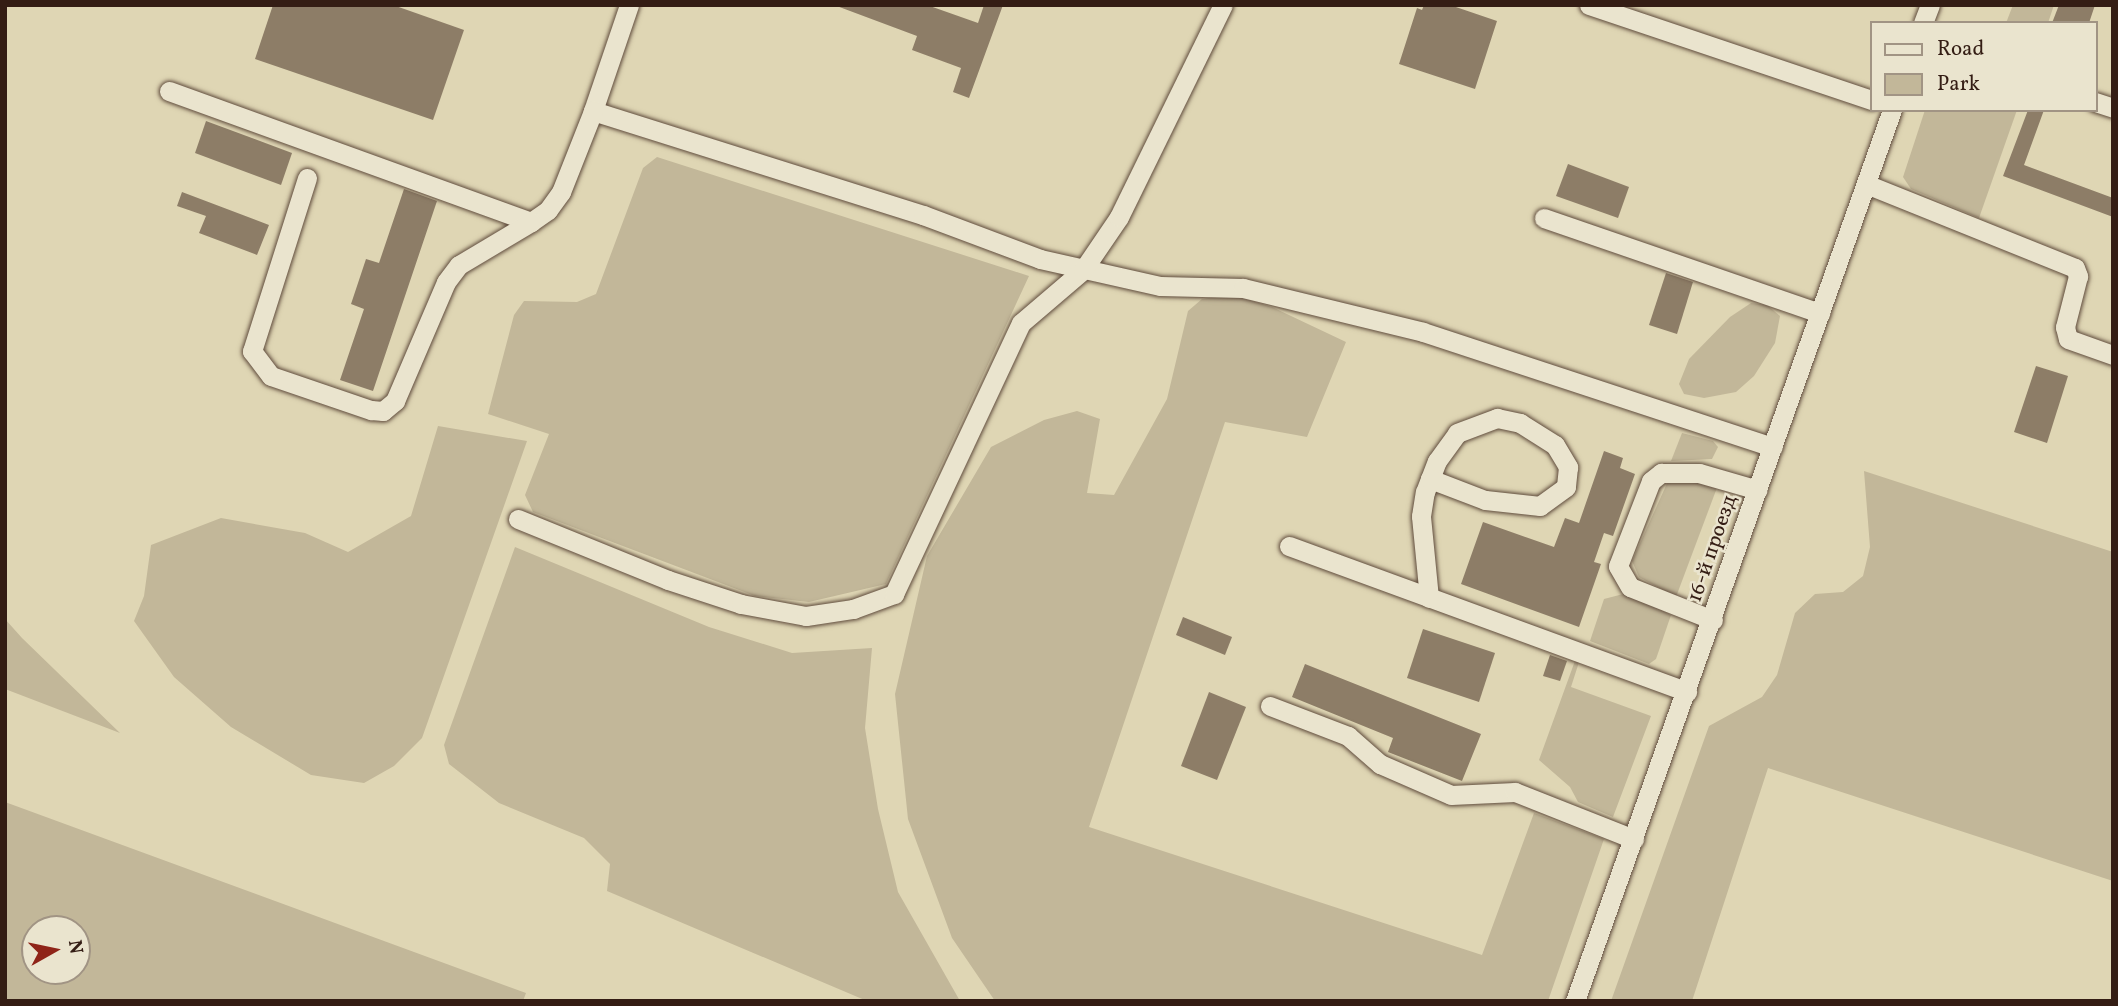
<!DOCTYPE html>
<meta charset="utf-8">
<style>
body{margin:0}
#map{position:relative;width:2118px;height:1006px;overflow:hidden;background:#dfd6b4;font-family:Vollkorn,serif}
div>[style]{position:absolute}
.green>*{inset:0;background:#c2b799}
.building>*{inset:0;background:#8d7d67}
.roads{filter:drop-shadow(0 0 2px #5f4b3c) drop-shadow(0 0 2px #5f4b3c)}
.minor>*{height:19px;margin:-9.5px;padding:0 9.5px;transform-origin:9.5px;border-radius:9.5px;background:#eae4ce}
span{translate:-50% -50%;white-space:nowrap;text-align:center;line-height:1.15;-webkit-text-stroke:5px #eae4ce;paint-order:stroke}
.street-label{font-size:21px;color:#341d14}
.frame{position:absolute;inset:0;border:7px solid #341d14;pointer-events:none}
.legend{position:absolute;left:1870px;top:21px;width:228px;height:91px;box-sizing:border-box;background:#eae4ce;border:2px solid #a19484;margin:0;padding:9px 12px;list-style:none;font-size:21px;color:#341d14}
.legend li{display:flex;align-items:center;gap:14px;height:35px}
.legend b{width:35px;border:2px solid #a19484}
.north{position:absolute;left:21px;top:915px;width:70px;height:70px;box-sizing:border-box;background:#eae4ce;border:2px solid #a19484;border-radius:50%;rotate:81deg;font-size:19px;font-weight:700;line-height:28px;text-align:center;color:#341d14}
.north::after{content:'';display:block;margin:auto;width:24px;height:32px;background:#8f2418;clip-path:polygon(50% 0,100% 100%,50% 72%,0 100%)}
</style>
<div id="map">
<div class="green">
<i style="clip-path:polygon(2013px 5px,2054px 5px,2048px 23px,2006px 23px)"></i>
<i style="clip-path:polygon(1925px 110px,2017px 110px,1979px 218px,1911px 189px,1903px 177px)"></i>
<i style="clip-path:polygon(657px 157px,1029px 276px,886px 584px,809px 602px,755px 596px,533px 512px,525px 495px,549px 434px,488px 414px,514px 315px,524px 301px,577px 302px,596px 294px,643px 168px)"></i>
<i style="clip-path:polygon(1230px 294px,1272px 307px,1346px 342px,1307px 437px,1225px 422px,1089px 827px,1482px 955px,1534px 813px,1604px 839px,1548px 1001px,995px 1001px,952px 938px,908px 819px,895px 694px,927px 556px,991px 447px,1044px 420px,1077px 411px,1100px 419px,1087px 493px,1114px 495px,1167px 399px,1188px 311px,1202px 299px)"></i>
<i style="clip-path:polygon(1751px 303px,1767px 305px,1780px 316px,1775px 343px,1754px 376px,1736px 392px,1704px 398px,1684px 394px,1679px 384px,1689px 359px,1730px 317px)"></i>
<i style="clip-path:polygon(438px 426px,527px 441px,422px 738px,394px 766px,364px 783px,311px 775px,231px 727px,174px 677px,134px 621px,144px 596px,151px 545px,221px 518px,305px 533px,348px 552px,411px 516px)"></i>
<i style="clip-path:polygon(1682px 433px,1713px 441px,1718px 447px,1712px 459px,1671px 461px)"></i>
<i style="clip-path:polygon(1864px 471px,2113px 552px,2113px 881px,1768px 768px,1692px 1001px,1611px 1001px,1709px 726px,1762px 697px,1777px 675px,1795px 613px,1815px 594px,1843px 592px,1863px 576px,1870px 547px)"></i>
<i style="clip-path:polygon(1669px 479px,1718px 485px,1676px 597px,1639px 577px,1632px 561px)"></i>
<i style="clip-path:polygon(515px 547px,709px 627px,792px 653px,872px 648px,865px 728px,878px 809px,898px 892px,960px 1001px,867px 1001px,607px 891px,610px 864px,584px 838px,499px 803px,449px 764px,444px 745px)"></i>
<i style="clip-path:polygon(1627px 593px,1671px 615px,1656px 659px,1649px 664px,1590px 641px,1604px 599px)"></i>
<i style="clip-path:polygon(5px 619px,22px 638px,120px 733px,5px 689px)"></i>
<i style="clip-path:polygon(1576px 658px,1580px 659px,1571px 687px,1651px 716px,1613px 817px,1578px 802px,1570px 787px,1539px 760px)"></i>
<i style="clip-path:polygon(evenodd,5px 802px,526px 993px,523px 1001px,5px 1001px,5px 802px,35px 929px,77px 929px,77px 971px,35px 971px,35px 929px)"></i>
</div>
<div class="building">
<i style="clip-path:polygon(273px 5px,393px 5px,464px 30px,433px 120px,255px 59px)"></i>
<i style="clip-path:polygon(834px 5px,927px 5px,978px 23px,984px 5px,1003px 5px,969px 98px,953px 92px,961px 68px,912px 50px,917px 36px)"></i>
<i style="clip-path:polygon(1424px 5px,1450px 5px,1497px 21px,1475px 89px,1399px 64px,1417px 8px,1422px 10px)"></i>
<i style="clip-path:polygon(2059px 5px,2095px 5px,2089px 23px,2052px 23px)"></i>
<i style="clip-path:polygon(2028px 110px,2044px 110px,2024px 165px,2113px 198px,2113px 217px,2003px 176px)"></i>
<i style="clip-path:polygon(206px 121px,292px 153px,281px 185px,195px 153px)"></i>
<i style="clip-path:polygon(1568px 164px,1629px 187px,1618px 218px,1556px 196px)"></i>
<i style="clip-path:polygon(404px 189px,437px 201px,373px 391px,340px 380px,364px 309px,351px 304px,366px 259px,379px 263px)"></i>
<i style="clip-path:polygon(182px 192px,269px 225px,257px 255px,199px 233px,206px 216px,177px 206px)"></i>
<i style="clip-path:polygon(1666px 273px,1693px 282px,1677px 334px,1649px 325px)"></i>
<i style="clip-path:polygon(2036px 366px,2068px 376px,2047px 443px,2014px 432px)"></i>
<i style="clip-path:polygon(1604px 451px,1623px 458px,1620px 468px,1635px 474px,1613px 536px,1604px 533px,1594px 562px,1601px 564px,1579px 627px,1461px 584px,1483px 522px,1554px 547px,1565px 518px,1579px 523px)"></i>
<i style="clip-path:polygon(1183px 617px,1232px 637px,1225px 655px,1176px 635px)"></i>
<i style="clip-path:polygon(1423px 629px,1495px 653px,1479px 702px,1407px 678px)"></i>
<i style="clip-path:polygon(1550px 655px,1567px 661px,1560px 681px,1543px 676px)"></i>
<i style="clip-path:polygon(1305px 664px,1481px 734px,1462px 781px,1388px 752px,1393px 738px,1292px 697px)"></i>
<i style="clip-path:polygon(1209px 692px,1246px 707px,1217px 780px,1181px 766px)"></i>
</div>
<div class="roads">
<div class="minor">
<i style="left:629px;top:5px;width:112px;rotate:108.8deg"></i>
<i style="left:593px;top:111px;width:346px;rotate:17.5deg"></i>
<i style="left:923px;top:215px;width:125px;rotate:20.6deg"></i>
<i style="left:1040px;top:259px;width:123px;rotate:12.7deg"></i>
<i style="left:1160px;top:286px;width:83px;rotate:1.4deg"></i>
<i style="left:1243px;top:288px;width:185px;rotate:13.7deg"></i>
<i style="left:1423px;top:332px;width:368px;rotate:18.2deg"></i>
<i style="left:1589px;top:5px;width:298px;rotate:18.6deg"></i>
<i style="left:1923px;top:23px;width:19px;rotate:-69deg"></i>
<i style="left:169px;top:91px;width:385px;rotate:19.9deg"></i>
<i style="left:531px;top:222px;width:21px;rotate:-35deg"></i>
<i style="left:548px;top:210px;width:22px;rotate:-54deg"></i>
<i style="left:561px;top:192px;width:87px;rotate:-68.4deg"></i>
<i style="left:2095px;top:102px;width:19px;rotate:18deg"></i>
<i style="left:307px;top:178px;width:182px;rotate:107.6deg"></i>
<i style="left:252px;top:351px;width:31px;rotate:53deg"></i>
<i style="left:271px;top:376px;width:106px;rotate:18.8deg"></i>
<i style="left:371px;top:410px;width:12px;rotate:5deg"></i>
<i style="left:383px;top:411px;width:16px;rotate:-40deg"></i>
<i style="left:395px;top:401px;width:129px;rotate:-66.8deg"></i>
<i style="left:446px;top:282px;width:21px;rotate:-53deg"></i>
<i style="left:459px;top:265px;width:84px;rotate:-30.8deg"></i>
<i style="left:1866px;top:184px;width:225px;rotate:21.9deg"></i>
<i style="left:2075px;top:268px;width:9px;rotate:69deg"></i>
<i style="left:2078px;top:276px;width:53px;rotate:104.3deg"></i>
<i style="left:2065px;top:327px;width:12px;rotate:76deg"></i>
<i style="left:2068px;top:339px;width:48px;rotate:19.6deg"></i>
<i style="left:1544px;top:218px;width:292px;rotate:19deg"></i>
<i style="left:518px;top:519px;width:162px;rotate:22.1deg"></i>
<i style="left:668px;top:580px;width:77px;rotate:18.2deg"></i>
<i style="left:741px;top:604px;width:66px;rotate:10.5deg"></i>
<i style="left:806px;top:616px;width:48px;rotate:-8.5deg"></i>
<i style="left:853px;top:609px;width:44px;rotate:-20.1deg"></i>
<i style="left:894px;top:594px;width:299px;rotate:-64.9deg"></i>
<i style="left:1021px;top:323px;width:82px;rotate:-40.5deg"></i>
<i style="left:1083px;top:270px;width:64px;rotate:-55.8deg"></i>
<i style="left:1119px;top:217px;width:236px;rotate:-63.9deg"></i>
<i style="left:1289px;top:546px;width:424px;rotate:20.1deg"></i>
<i style="left:1429px;top:598px;width:82px;rotate:-95.6deg"></i>
<i style="left:1421px;top:516px;width:24px;rotate:-81deg"></i>
<i style="left:1425px;top:492px;width:14px;rotate:-69deg"></i>
<i style="left:1430px;top:479px;width:19px;rotate:-69deg"></i>
<i style="left:1437px;top:461px;width:34px;rotate:-54deg"></i>
<i style="left:1457px;top:433px;width:43px;rotate:-20.6deg"></i>
<i style="left:1497px;top:418px;width:24px;rotate:12deg"></i>
<i style="left:1520px;top:423px;width:41px;rotate:32.2deg"></i>
<i style="left:1555px;top:445px;width:26px;rotate:59deg"></i>
<i style="left:1568px;top:467px;width:20px;rotate:96deg"></i>
<i style="left:1566px;top:487px;width:32px;rotate:144deg"></i>
<i style="left:1540px;top:506px;width:55px;rotate:-173.8deg"></i>
<i style="left:1485px;top:500px;width:59px;rotate:-159.1deg"></i>
<i style="left:1713px;top:620px;width:89px;rotate:-158.3deg"></i>
<i style="left:1630px;top:587px;width:24px;rotate:-120deg"></i>
<i style="left:1618px;top:566px;width:91px;rotate:-68.8deg"></i>
<i style="left:1651px;top:481px;width:13px;rotate:-39deg"></i>
<i style="left:1661px;top:473px;width:38px"></i>
<i style="left:1699px;top:473px;width:61px;rotate:16.1deg"></i>
<i style="left:1270px;top:706px;width:84px;rotate:21deg"></i>
<i style="left:1348px;top:736px;width:43px;rotate:41.2deg"></i>
<i style="left:1380px;top:764px;width:77px;rotate:23.6deg"></i>
<i style="left:1451px;top:795px;width:64px;rotate:-2.7deg"></i>
<i style="left:1515px;top:792px;width:128px;rotate:21.6deg"></i>
<i style="left:1575px;top:1001px;width:946px;rotate:-70.42deg"></i>
</div>
</div>
<div class="street-label">
<span style="left:1713px;top:549px;rotate:-71deg">16-й проезд</span>
</div>
<div class="frame"></div>
<ul class="legend">
<li><b style="height:9px;background:#eae4ce"></b>Road</li>
<li><b style="height:19px;background:#c2b799"></b>Park</li>
</ul>
<div class="north">N</div>
</div>
